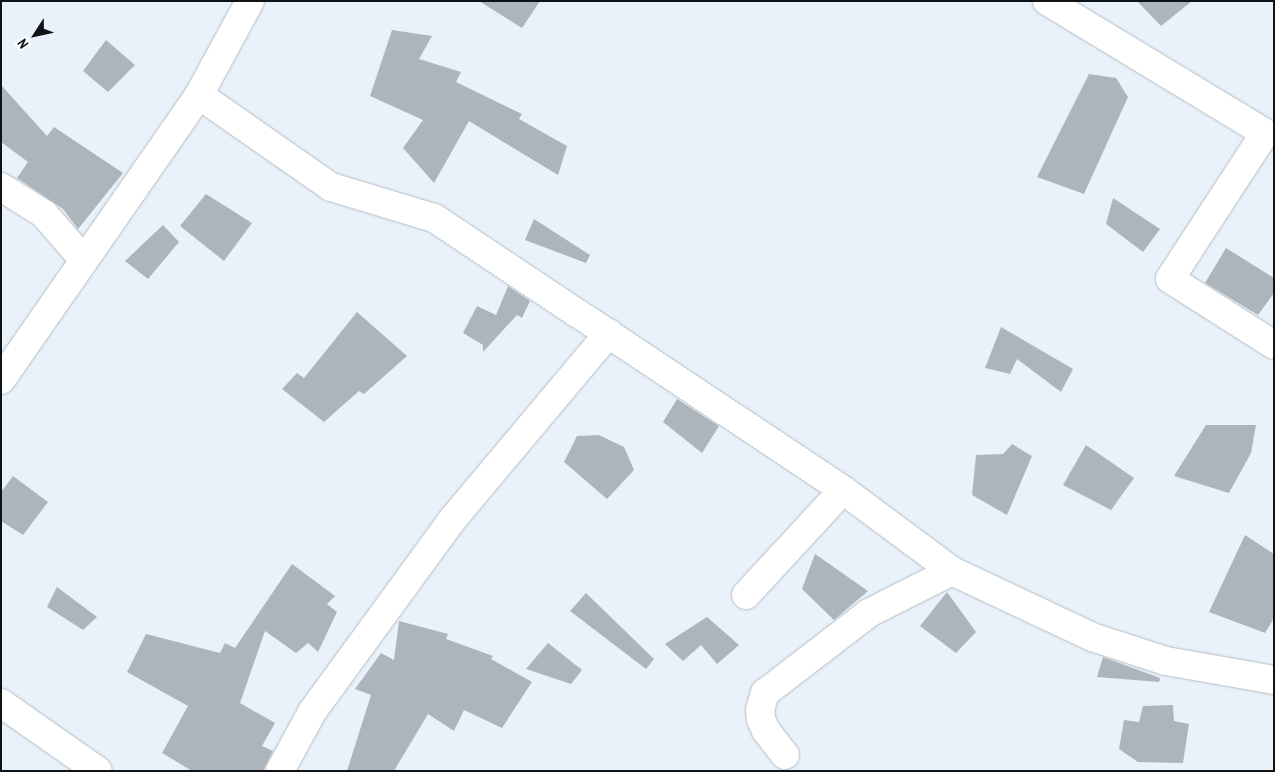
<!DOCTYPE html>
<style>
body{margin:0}
#map{position:relative;width:1275px;height:772px;overflow:hidden;background:#e9f2fa;font-family:"Archivo Narrow",sans-serif}
div>[style]{position:absolute}
.building>*{inset:0;background:#adb5bc}
.roads{filter:drop-shadow(0 0 1px #b5bdc4) drop-shadow(0 0 1px #b5bdc4)}
.minor>*{height:28px;margin:-14px;padding:0 14px;transform-origin:14px;border-radius:14px;background:#fff}
span{translate:-50% -50%;white-space:nowrap;text-align:center;line-height:1.15;-webkit-text-stroke:4px #fff;paint-order:stroke}
.frame{position:absolute;inset:0;border:2px solid #101315;pointer-events:none}
.north{position:absolute;left:10px;top:10px;width:50px;height:50px;-webkit-text-stroke:4px #fff;paint-order:stroke;rotate:235deg;font-size:14px;font-weight:700;line-height:20px;text-align:center;color:#101315}
.north::after{content:'';display:block;margin:auto;width:18px;height:22px;background:#101315;clip-path:polygon(50% 0,100% 100%,50% 72%,0 100%)}
</style>
<div id="map">
<div class="building">
<i style="clip-path:polygon(479px 1px,540px 1px,522px 28px)"></i>
<i style="clip-path:polygon(1137px 1px,1192px 1px,1161px 26px)"></i>
<i style="clip-path:polygon(392px 30px,432px 36px,419px 59px,461px 72px,456px 82px,522px 114px,519px 119px,567px 146px,558px 175px,469px 121px,434px 183px,403px 148px,423px 120px,370px 96px)"></i>
<i style="clip-path:polygon(106px 40px,135px 65px,108px 92px,83px 71px)"></i>
<i style="clip-path:polygon(1089px 74px,1116px 78px,1128px 97px,1084px 194px,1037px 177px)"></i>
<i style="clip-path:polygon(1px 85px,47px 136px,54px 127px,123px 173px,78px 229px,63px 209px,17px 178px,28px 162px,1px 142px)"></i>
<i style="clip-path:polygon(206px 194px,252px 223px,224px 261px,180px 226px)"></i>
<i style="clip-path:polygon(1113px 198px,1160px 229px,1143px 252px,1106px 224px)"></i>
<i style="clip-path:polygon(534px 219px,590px 255px,586px 263px,525px 240px)"></i>
<i style="clip-path:polygon(163px 225px,179px 242px,148px 279px,125px 261px)"></i>
<i style="clip-path:polygon(1226px 248px,1274px 278px,1274px 293px,1258px 315px,1205px 283px)"></i>
<i style="clip-path:polygon(508px 286px,530px 301px,522px 318px,517px 315px,483px 352px,483px 345px,463px 333px,477px 306px,496px 315px)"></i>
<i style="clip-path:polygon(357px 312px,407px 356px,364px 394px,359px 391px,324px 422px,282px 389px,297px 373px,304px 378px)"></i>
<i style="clip-path:polygon(1001px 327px,1073px 369px,1061px 392px,1017px 359px,1010px 374px,985px 368px)"></i>
<i style="clip-path:polygon(677px 399px,719px 426px,702px 453px,663px 422px)"></i>
<i style="clip-path:polygon(1206px 425px,1256px 425px,1251px 453px,1229px 493px,1174px 476px)"></i>
<i style="clip-path:polygon(599px 435px,624px 447px,634px 470px,607px 499px,564px 462px,577px 436px)"></i>
<i style="clip-path:polygon(1012px 444px,1032px 456px,1007px 515px,972px 495px,976px 455px,1003px 454px)"></i>
<i style="clip-path:polygon(1086px 445px,1134px 478px,1111px 510px,1063px 485px)"></i>
<i style="clip-path:polygon(13px 476px,48px 502px,23px 535px,1px 521px,1px 492px)"></i>
<i style="clip-path:polygon(1245px 535px,1274px 554px,1274px 618px,1265px 633px,1209px 612px)"></i>
<i style="clip-path:polygon(815px 554px,868px 591px,834px 620px,802px 589px)"></i>
<i style="clip-path:polygon(292px 564px,335px 596px,327px 604px,337px 612px,318px 652px,308px 643px,296px 653px,265px 631px,240px 703px,275px 723px,262px 746px,273px 751px,263px 771px,192px 771px,162px 753px,188px 706px,127px 672px,146px 634px,220px 653px,225px 643px,235px 648px)"></i>
<i style="clip-path:polygon(57px 587px,97px 617px,83px 630px,47px 607px)"></i>
<i style="clip-path:polygon(947px 592px,976px 632px,956px 653px,920px 626px)"></i>
<i style="clip-path:polygon(586px 593px,654px 659px,646px 669px,570px 611px)"></i>
<i style="clip-path:polygon(707px 617px,739px 645px,717px 664px,701px 645px,683px 661px,665px 644px)"></i>
<i style="clip-path:polygon(399px 621px,448px 634px,446px 639px,493px 656px,491px 659px,532px 682px,502px 728px,464px 710px,454px 731px,428px 714px,394px 771px,347px 771px,371px 695px,355px 689px,381px 653px,394px 660px)"></i>
<i style="clip-path:polygon(548px 643px,582px 670px,571px 684px,526px 669px)"></i>
<i style="clip-path:polygon(1103px 657px,1160px 678px,1159px 682px,1097px 677px)"></i>
<i style="clip-path:polygon(1173px 705px,1174px 721px,1189px 724px,1183px 763px,1138px 762px,1119px 749px,1124px 720px,1139px 722px,1143px 706px)"></i>
</div>
<div class="roads">
<div class="minor">
<i style="left:1047px;top:1px;width:255px;rotate:31.2deg"></i>
<i style="left:1265px;top:133px;width:174px;rotate:123.1deg"></i>
<i style="left:1170px;top:279px;width:123px;rotate:32.4deg"></i>
<i style="left:199px;top:95px;width:161px;rotate:34.9deg"></i>
<i style="left:331px;top:187px;width:108px;rotate:16.8deg"></i>
<i style="left:434px;top:218px;width:491px;rotate:33.6deg"></i>
<i style="left:843px;top:490px;width:136px;rotate:36.6deg"></i>
<i style="left:952px;top:571px;width:155px;rotate:25.2deg"></i>
<i style="left:1092px;top:637px;width:78px;rotate:18deg"></i>
<i style="left:1166px;top:661px;width:110px;rotate:10deg"></i>
<i style="left:1px;top:187px;width:51px;rotate:32.1deg"></i>
<i style="left:44px;top:214px;width:61px;rotate:49deg"></i>
<i style="left:1px;top:380px;width:347px;rotate:-55.2deg"></i>
<i style="left:199px;top:95px;width:107px;rotate:-61.5deg"></i>
<i style="left:746px;top:595px;width:143px;rotate:-47.3deg"></i>
<i style="left:1px;top:703px;width:118px;rotate:35deg"></i>
<i style="left:785px;top:755px;width:31px;rotate:-128deg"></i>
<i style="left:766px;top:731px;width:13px;rotate:-113deg"></i>
<i style="left:761px;top:719px;width:9px;rotate:-96deg"></i>
<i style="left:760px;top:710px;width:18px;rotate:-74deg"></i>
<i style="left:765px;top:693px;width:131px;rotate:-37.6deg"></i>
<i style="left:869px;top:613px;width:93px;rotate:-26.8deg"></i>
<i style="left:280px;top:771px;width:67px;rotate:-61.5deg"></i>
<i style="left:312px;top:712px;width:238px;rotate:-53.9deg"></i>
<i style="left:452px;top:520px;width:244px;rotate:-50deg"></i>
</div>
</div>
<div class="frame"></div>
<div class="north">N</div>
</div>
